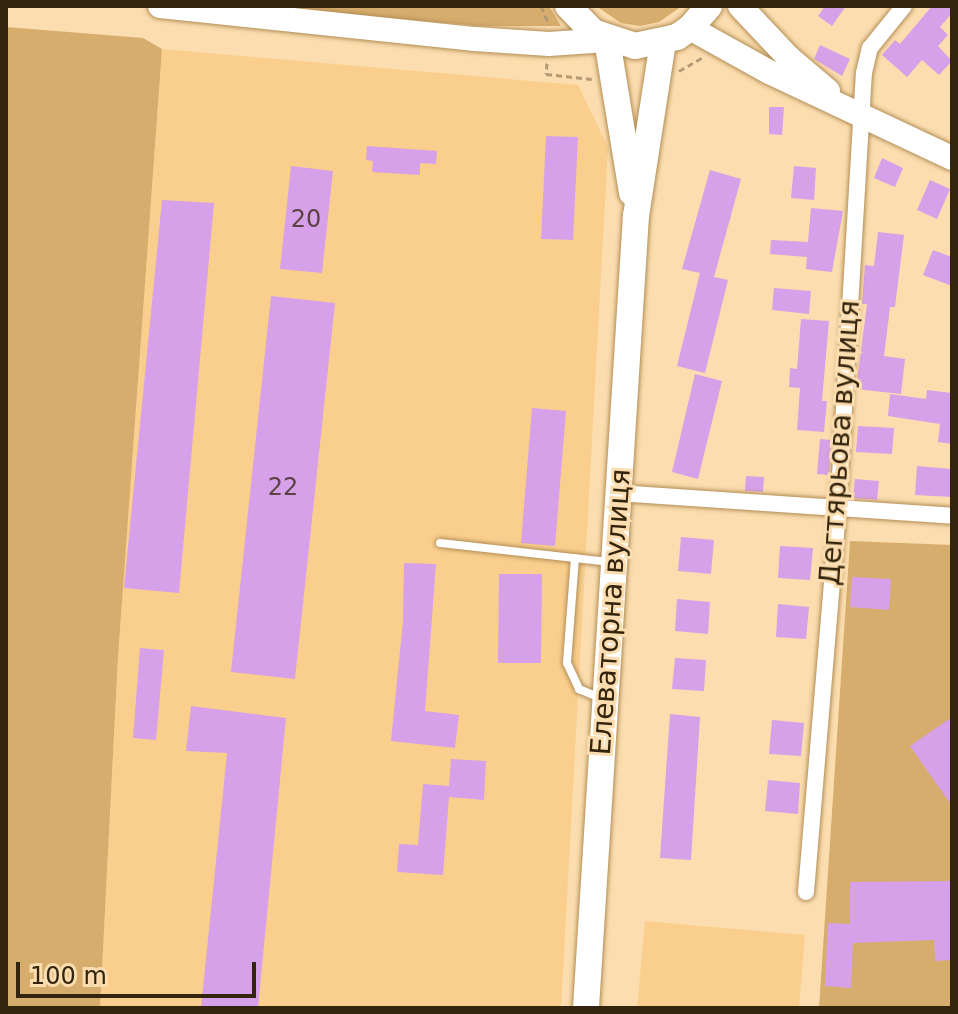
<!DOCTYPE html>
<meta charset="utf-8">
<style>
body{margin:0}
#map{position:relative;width:958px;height:1014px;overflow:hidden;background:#fcddaf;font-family:"DejaVu Sans",sans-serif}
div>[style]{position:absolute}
.built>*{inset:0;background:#facf8e}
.green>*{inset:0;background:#d7ad6d}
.building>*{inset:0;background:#d6a1e8}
.path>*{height:3px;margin-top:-1.5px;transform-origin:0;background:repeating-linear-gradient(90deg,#b39a74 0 6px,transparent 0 10px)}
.roads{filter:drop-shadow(0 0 2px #b28e56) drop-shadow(0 0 2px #b28e56)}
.lane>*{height:8px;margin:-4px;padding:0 4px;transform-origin:4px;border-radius:4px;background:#fff}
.street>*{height:16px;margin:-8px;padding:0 8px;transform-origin:8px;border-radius:8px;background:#fff}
.secondary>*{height:24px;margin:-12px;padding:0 12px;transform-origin:12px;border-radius:12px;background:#fff}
.primary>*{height:26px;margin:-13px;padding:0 13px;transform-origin:13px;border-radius:13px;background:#fff}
span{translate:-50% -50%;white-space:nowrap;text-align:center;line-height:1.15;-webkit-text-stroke:6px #fcddaf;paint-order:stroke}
.number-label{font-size:24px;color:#5b4344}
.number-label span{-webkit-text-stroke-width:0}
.street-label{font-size:28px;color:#32240d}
.frame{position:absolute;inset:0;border:8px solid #32240d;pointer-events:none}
.scale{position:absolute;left:16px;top:962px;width:240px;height:36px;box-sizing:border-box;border:4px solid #32240d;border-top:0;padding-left:10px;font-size:24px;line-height:28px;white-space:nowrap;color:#32240d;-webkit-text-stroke:6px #fcddaf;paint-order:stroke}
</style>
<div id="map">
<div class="built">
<i style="clip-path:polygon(162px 49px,578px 85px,608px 147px,561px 1008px,100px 1008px,118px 657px)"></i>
<i style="clip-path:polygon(645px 921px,805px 935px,799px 1008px,637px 1008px)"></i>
</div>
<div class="green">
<i style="clip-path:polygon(238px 6px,549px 6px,561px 26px,484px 26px)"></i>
<i style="clip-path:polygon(596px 6px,682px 6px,659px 22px,640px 26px,621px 23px)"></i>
<i style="clip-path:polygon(6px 27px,143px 38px,162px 49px,118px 657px,100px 1008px,6px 1008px)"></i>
<i style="clip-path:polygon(850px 541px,952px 545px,952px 1008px,819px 1008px)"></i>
</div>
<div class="building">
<i style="clip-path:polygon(825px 6px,846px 6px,832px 26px,818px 16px)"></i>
<i style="clip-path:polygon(932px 6px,952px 6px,952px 13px,940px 27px,948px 35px,938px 46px,952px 61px,939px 75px,922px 60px,907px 77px,882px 55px,895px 40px,900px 44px)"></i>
<i style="clip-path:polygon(820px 45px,850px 59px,842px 76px,814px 59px)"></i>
<i style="clip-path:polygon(769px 107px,784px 107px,782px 135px,769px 134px)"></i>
<i style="clip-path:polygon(546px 136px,578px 137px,573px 240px,541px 239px)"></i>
<i style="clip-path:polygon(367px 146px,437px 151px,436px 164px,420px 163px,420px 175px,372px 172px,373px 161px,366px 160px)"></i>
<i style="clip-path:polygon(882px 158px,903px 168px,895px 187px,874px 178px)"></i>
<i style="clip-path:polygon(291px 166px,333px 171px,322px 273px,280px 269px)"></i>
<i style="clip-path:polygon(794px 166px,816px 168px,814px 200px,791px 198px)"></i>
<i style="clip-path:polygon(710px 170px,741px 179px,714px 277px,728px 280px,705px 373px,677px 366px,700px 273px,682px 269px)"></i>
<i style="clip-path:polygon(930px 180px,950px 189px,937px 219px,917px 210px)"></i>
<i style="clip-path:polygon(162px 200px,214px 203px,179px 593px,124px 588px)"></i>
<i style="clip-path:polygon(811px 208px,843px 211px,832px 272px,806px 269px,807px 257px,770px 254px,771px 240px,808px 242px)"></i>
<i style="clip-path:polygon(878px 232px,904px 235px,895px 307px,890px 307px,884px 356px,905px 359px,901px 394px,856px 389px,867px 304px,862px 304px,865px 265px,874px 266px)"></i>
<i style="clip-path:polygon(933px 250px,952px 257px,952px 286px,923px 275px)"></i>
<i style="clip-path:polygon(774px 288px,811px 291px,809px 314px,772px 310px)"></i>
<i style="clip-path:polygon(271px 296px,335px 303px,295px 679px,231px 672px)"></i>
<i style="clip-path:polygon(801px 319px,829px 321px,822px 401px,827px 401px,824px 432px,797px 430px,800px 388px,789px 387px,790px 368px,797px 369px)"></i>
<i style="clip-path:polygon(695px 374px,722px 381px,698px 479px,672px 472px)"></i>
<i style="clip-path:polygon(927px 390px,952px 393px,952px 444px,938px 442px,940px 424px,888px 416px,890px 394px,926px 399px)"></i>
<i style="clip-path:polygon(532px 408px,566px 411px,555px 546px,521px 543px)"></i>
<i style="clip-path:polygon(858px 426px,894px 428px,892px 454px,856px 452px)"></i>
<i style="clip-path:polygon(820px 439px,831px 440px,829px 475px,817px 474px)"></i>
<i style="clip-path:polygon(917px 466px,952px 469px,952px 497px,915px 495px)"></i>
<i style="clip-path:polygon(746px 476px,764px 477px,763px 492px,745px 491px)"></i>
<i style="clip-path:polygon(855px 479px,879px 481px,877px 500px,853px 498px)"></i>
<i style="clip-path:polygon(681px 537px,714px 540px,711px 574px,678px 571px)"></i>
<i style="clip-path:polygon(780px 546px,813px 548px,810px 580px,778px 578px)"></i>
<i style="clip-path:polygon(404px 563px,436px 564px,425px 711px,459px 715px,455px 748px,391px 741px,403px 621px)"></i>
<i style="clip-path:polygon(499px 574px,542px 574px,541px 663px,498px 663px)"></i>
<i style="clip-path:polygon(852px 577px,891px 579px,889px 610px,850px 607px)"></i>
<i style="clip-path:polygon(677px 599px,710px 602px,708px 634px,675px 631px)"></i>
<i style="clip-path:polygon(778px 604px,809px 607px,806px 639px,776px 637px)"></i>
<i style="clip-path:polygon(140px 648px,164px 650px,156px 740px,133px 738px)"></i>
<i style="clip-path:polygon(675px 658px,706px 660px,704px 691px,672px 689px)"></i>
<i style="clip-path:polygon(191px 706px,286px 718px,258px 1008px,201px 1008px,227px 753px,186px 751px)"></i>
<i style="clip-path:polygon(670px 714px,700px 717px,691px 860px,660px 858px)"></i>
<i style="clip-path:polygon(952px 717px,952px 806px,910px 746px)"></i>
<i style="clip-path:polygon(772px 720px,804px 723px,801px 756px,769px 754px)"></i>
<i style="clip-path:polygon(451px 759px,486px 761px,484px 800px,449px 797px,443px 875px,397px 872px,399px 844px,418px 845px,423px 784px,449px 786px)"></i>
<i style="clip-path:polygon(768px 780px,800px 783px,798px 814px,765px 811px)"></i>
<i style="clip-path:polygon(952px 881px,952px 960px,935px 961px,934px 940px,853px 943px,851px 988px,825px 986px,828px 923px,850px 924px,850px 882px)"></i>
</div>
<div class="path">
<i style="left:541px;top:6px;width:20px;rotate:66deg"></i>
<i style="left:547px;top:63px;width:11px;rotate:95deg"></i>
<i style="left:546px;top:74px;width:46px;rotate:6.2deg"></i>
<i style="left:679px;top:71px;width:28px;rotate:-30deg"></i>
</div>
<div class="roads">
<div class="lane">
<i style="left:440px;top:543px;width:170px;rotate:6.4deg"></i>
<i style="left:575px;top:558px;width:105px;rotate:94.4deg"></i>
<i style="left:567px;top:663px;width:29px;rotate:65deg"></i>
<i style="left:579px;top:689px;width:25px;rotate:23deg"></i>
</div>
<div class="street">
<i style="left:618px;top:493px;width:335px;rotate:3.9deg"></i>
<i style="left:806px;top:892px;width:384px;rotate:-85.2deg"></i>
<i style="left:838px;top:509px;width:437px;rotate:-86.6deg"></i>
<i style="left:864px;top:73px;width:26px;rotate:-77deg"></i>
<i style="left:870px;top:48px;width:54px;rotate:-51deg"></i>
</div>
<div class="secondary">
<i style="left:160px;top:6px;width:317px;rotate:6deg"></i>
<i style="left:475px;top:39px;width:74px;rotate:3.9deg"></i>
<i style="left:549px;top:44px;width:58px;rotate:-3.9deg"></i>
<i style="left:740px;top:6px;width:71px;rotate:46.7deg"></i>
<i style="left:789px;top:58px;width:51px;rotate:40.2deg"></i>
<i style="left:690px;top:28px;width:90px;rotate:29.1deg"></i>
<i style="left:769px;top:72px;width:202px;rotate:25.2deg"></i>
</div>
<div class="primary">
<i style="left:568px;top:6px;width:36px;rotate:46deg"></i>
<i style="left:593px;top:32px;width:44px;rotate:18.4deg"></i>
<i style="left:635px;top:46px;width:43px;rotate:-12.1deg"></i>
<i style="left:677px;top:37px;width:16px;rotate:-35deg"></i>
<i style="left:690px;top:28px;width:29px;rotate:-49deg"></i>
<i style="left:607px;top:40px;width:155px;rotate:80.7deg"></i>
<i style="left:586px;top:1008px;width:794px;rotate:-86.39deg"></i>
<i style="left:636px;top:216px;width:176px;rotate:-81.2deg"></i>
</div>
</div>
<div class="number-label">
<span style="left:306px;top:220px">20</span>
<span style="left:283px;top:488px">22</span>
</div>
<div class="street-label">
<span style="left:840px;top:443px;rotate:-86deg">Дегтярьова вулиця</span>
<span style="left:611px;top:612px;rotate:-86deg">Елеваторна вулиця</span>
</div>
<div class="frame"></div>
<div class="scale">100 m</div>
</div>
